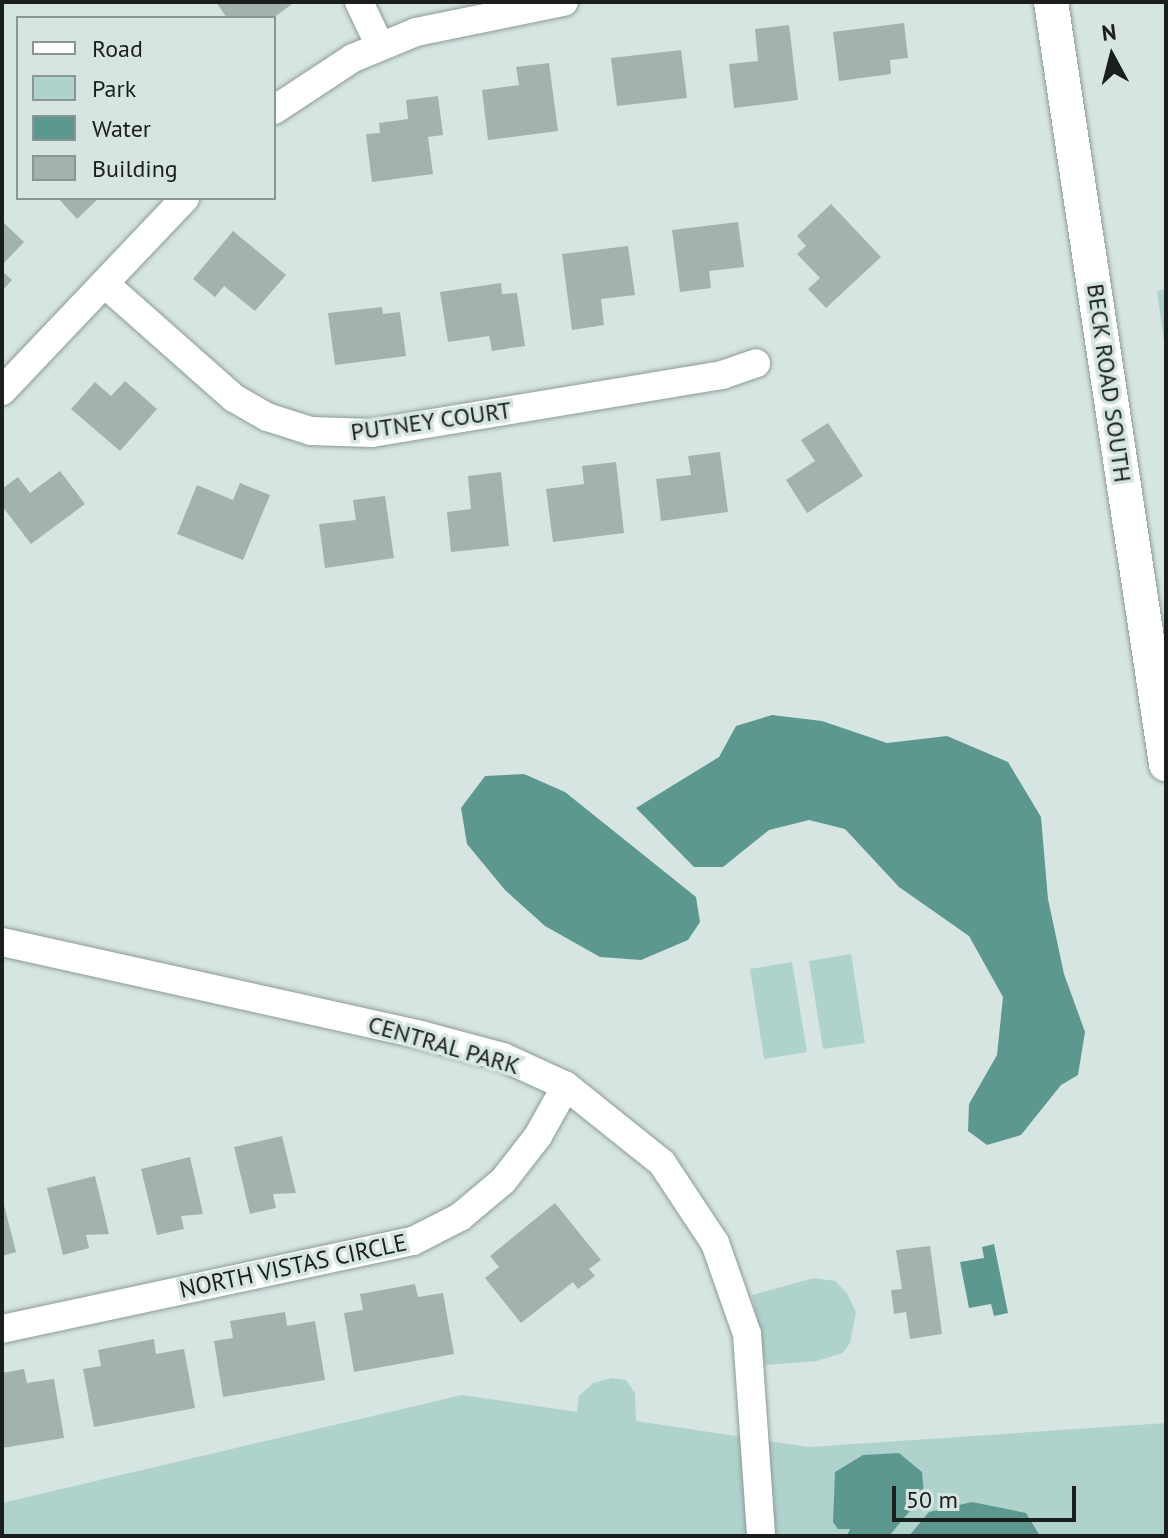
<!DOCTYPE html>
<style>
body{margin:0}
#map{position:relative;width:1168px;height:1538px;overflow:hidden;background:#d6e5e2;font-family:"PT Sans",sans-serif}
div>[style]{position:absolute}
.green>*{inset:0;background:#afd3cc}
.water>*{inset:0;background:#5d988f}
.building>*{inset:0;background:#a4b2af}
.roads{filter:drop-shadow(0 0 2px #8d9b99) drop-shadow(0 0 2px #8d9b99)}
.minor>*{height:28px;margin:-14px;padding:0 14px;transform-origin:14px;border-radius:14px;background:#fff}
.major>*{height:34px;margin:-17px;padding:0 17px;transform-origin:17px;border-radius:17px;background:#fff}
span{translate:-50% -50%;white-space:nowrap;text-align:center;line-height:1.15;-webkit-text-stroke:7px #d6e5e2;paint-order:stroke}
.street-label{font-size:24px;color:#1a1f1e}
.frame{position:absolute;inset:0;border:4px solid #1a1f1e;pointer-events:none}
.legend{position:absolute;left:16px;top:16px;width:260px;height:184px;box-sizing:border-box;background:#d6e5e2;border:2px solid #8b9694;margin:0;padding:10px 14px;list-style:none;font-size:24px;color:#1a1f1e}
.legend li{display:flex;align-items:center;gap:16px;height:40px}
.legend b{width:40px;border:2px solid #8b9694}
.north{position:absolute;left:1072px;top:16px;width:80px;height:80px;-webkit-text-stroke:6px #d6e5e2;paint-order:stroke;rotate:353deg;font-size:22px;font-weight:700;line-height:32px;text-align:center;color:#1a1f1e}
.north::after{content:'';display:block;margin:auto;width:28px;height:36px;background:#1a1f1e;clip-path:polygon(50% 0,100% 100%,50% 72%,0 100%)}
.scale{position:absolute;left:892px;top:1486px;width:184px;height:36px;box-sizing:border-box;border:4px solid #1a1f1e;border-top:0;padding-left:10px;font-size:24px;line-height:28px;white-space:nowrap;color:#1a1f1e;-webkit-text-stroke:6px #d6e5e2;paint-order:stroke}
</style>
<div id="map">
<div class="green">
<i style="clip-path:polygon(1166px 289px,1166px 357px,1157px 291px)"></i>
<i style="clip-path:polygon(851px 954px,865px 1043px,823px 1049px,809px 961px)"></i>
<i style="clip-path:polygon(792px 962px,807px 1052px,764px 1059px,750px 969px)"></i>
<i style="clip-path:polygon(814px 1278px,835px 1281px,847px 1293px,856px 1312px,850px 1343px,843px 1353px,817px 1361px,765px 1365px,752px 1295px)"></i>
<i style="clip-path:polygon(612px 1378px,626px 1380px,635px 1393px,636px 1421px,809px 1447px,1166px 1423px,1166px 1536px,2px 1536px,2px 1503px,462px 1395px,577px 1412px,579px 1396px,593px 1383px)"></i>
</div>
<div class="water">
<i style="clip-path:polygon(772px 715px,822px 721px,887px 743px,947px 736px,1008px 762px,1041px 817px,1048px 899px,1064px 974px,1085px 1032px,1078px 1075px,1061px 1085px,1021px 1135px,987px 1145px,968px 1131px,969px 1104px,997px 1055px,1003px 997px,969px 936px,899px 887px,845px 829px,809px 820px,769px 830px,723px 867px,694px 867px,636px 808px,719px 757px,736px 726px)"></i>
<i style="clip-path:polygon(524px 774px,565px 792px,696px 897px,700px 922px,688px 940px,641px 960px,600px 957px,545px 926px,505px 890px,467px 844px,461px 808px,485px 776px)"></i>
<i style="clip-path:polygon(994px 1244px,1008px 1313px,994px 1316px,991px 1304px,969px 1308px,960px 1262px,984px 1258px,982px 1247px)"></i>
<i style="clip-path:polygon(899px 1453px,922px 1472px,924px 1494px,889px 1536px,847px 1536px,850px 1529px,838px 1529px,833px 1522px,835px 1472px,863px 1455px)"></i>
<i style="clip-path:polygon(972px 1502px,1026px 1513px,1040px 1536px,909px 1536px,929px 1512px)"></i>
</div>
<div class="building">
<i style="clip-path:polygon(216px 2px,295px 2px,273px 18px,227px 18px)"></i>
<i style="clip-path:polygon(904px 23px,908px 58px,890px 60px,891px 74px,839px 81px,833px 32px)"></i>
<i style="clip-path:polygon(789px 25px,798px 100px,734px 108px,729px 64px,758px 61px,755px 29px)"></i>
<i style="clip-path:polygon(681px 50px,687px 98px,617px 106px,611px 58px)"></i>
<i style="clip-path:polygon(549px 63px,558px 131px,488px 140px,482px 90px,519px 85px,516px 67px)"></i>
<i style="clip-path:polygon(438px 96px,443px 135px,428px 137px,433px 174px,372px 182px,366px 134px,380px 133px,379px 123px,408px 119px,406px 100px)"></i>
<i style="clip-path:polygon(58px 198px,99px 198px,77px 219px)"></i>
<i style="clip-path:polygon(831px 204px,881px 257px,826px 308px,808px 289px,820px 278px,797px 254px,806px 246px,797px 236px)"></i>
<i style="clip-path:polygon(2px 221px,24px 242px,2px 265px)"></i>
<i style="clip-path:polygon(738px 222px,744px 267px,709px 271px,711px 288px,680px 292px,672px 230px)"></i>
<i style="clip-path:polygon(233px 231px,286px 275px,255px 311px,224px 286px,215px 297px,193px 279px)"></i>
<i style="clip-path:polygon(628px 246px,635px 295px,601px 299px,604px 325px,572px 330px,562px 254px)"></i>
<i style="clip-path:polygon(2px 271px,12px 280px,2px 291px)"></i>
<i style="clip-path:polygon(501px 283px,502px 294px,517px 293px,525px 346px,492px 351px,489px 336px,448px 342px,440px 292px)"></i>
<i style="clip-path:polygon(382px 307px,383px 314px,400px 312px,406px 356px,335px 365px,328px 313px)"></i>
<i style="clip-path:polygon(125px 381px,157px 409px,120px 451px,71px 409px,95px 382px,111px 396px)"></i>
<i style="clip-path:polygon(828px 423px,863px 476px,807px 513px,786px 480px,815px 461px,801px 440px)"></i>
<i style="clip-path:polygon(720px 452px,728px 512px,661px 521px,656px 479px,691px 475px,688px 456px)"></i>
<i style="clip-path:polygon(616px 462px,624px 533px,553px 542px,546px 489px,584px 484px,582px 466px)"></i>
<i style="clip-path:polygon(60px 471px,85px 504px,31px 544px,2px 506px,2px 489px,18px 477px,30px 493px)"></i>
<i style="clip-path:polygon(501px 472px,509px 546px,451px 552px,447px 512px,471px 509px,468px 476px)"></i>
<i style="clip-path:polygon(240px 483px,270px 495px,243px 560px,177px 534px,197px 485px,233px 500px)"></i>
<i style="clip-path:polygon(385px 496px,394px 558px,325px 568px,319px 524px,356px 520px,353px 500px)"></i>
<i style="clip-path:polygon(282px 1136px,296px 1193px,273px 1194px,276px 1208px,250px 1214px,234px 1147px)"></i>
<i style="clip-path:polygon(190px 1157px,203px 1214px,181px 1216px,184px 1229px,157px 1235px,141px 1169px)"></i>
<i style="clip-path:polygon(95px 1176px,109px 1234px,86px 1235px,89px 1248px,63px 1255px,47px 1188px)"></i>
<i style="clip-path:polygon(3px 1201px,16px 1252px,2px 1256px,2px 1202px)"></i>
<i style="clip-path:polygon(555px 1203px,601px 1260px,589px 1269px,595px 1276px,578px 1289px,573px 1282px,521px 1323px,485px 1278px,499px 1267px,490px 1256px)"></i>
<i style="clip-path:polygon(930px 1246px,942px 1334px,910px 1339px,906px 1312px,894px 1314px,891px 1290px,902px 1289px,896px 1250px)"></i>
<i style="clip-path:polygon(415px 1284px,418px 1297px,443px 1293px,454px 1354px,354px 1372px,344px 1313px,363px 1310px,360px 1294px)"></i>
<i style="clip-path:polygon(285px 1312px,287px 1326px,315px 1321px,325px 1380px,223px 1397px,214px 1341px,233px 1338px,230px 1321px)"></i>
<i style="clip-path:polygon(154px 1339px,156px 1354px,184px 1349px,195px 1408px,94px 1427px,83px 1369px,101px 1366px,98px 1350px)"></i>
<i style="clip-path:polygon(24px 1369px,27px 1383px,54px 1379px,64px 1438px,2px 1448px,2px 1373px)"></i>
</div>
<div class="roads">
<div class="minor">
<i style="left:359px;top:2px;width:49px;rotate:64.5deg"></i>
<i style="left:274px;top:110px;width:95px;rotate:-33.4deg"></i>
<i style="left:353px;top:58px;width:68px;rotate:-22.4deg"></i>
<i style="left:416px;top:32px;width:151px;rotate:-11.5deg"></i>
<i style="left:105px;top:284px;width:172px;rotate:41.5deg"></i>
<i style="left:234px;top:398px;width:38px;rotate:30deg"></i>
<i style="left:267px;top:417px;width:46px;rotate:17.7deg"></i>
<i style="left:311px;top:431px;width:61px;rotate:1.9deg"></i>
<i style="left:372px;top:433px;width:355px;rotate:-9.4deg"></i>
<i style="left:722px;top:375px;width:36px;rotate:-19deg"></i>
<i style="left:2px;top:391px;width:266px;rotate:-46.5deg"></i>
<i style="left:2px;top:942px;width:429px;rotate:12.5deg"></i>
<i style="left:421px;top:1035px;width:85px;rotate:15deg"></i>
<i style="left:503px;top:1057px;width:69px;rotate:24.7deg"></i>
<i style="left:566px;top:1086px;width:123px;rotate:38.7deg"></i>
<i style="left:662px;top:1163px;width:96px;rotate:56.5deg"></i>
<i style="left:715px;top:1243px;width:96px;rotate:70.6deg"></i>
<i style="left:747px;top:1334px;width:202px;rotate:86deg"></i>
<i style="left:2px;top:1329px;width:420px;rotate:-12.1deg"></i>
<i style="left:413px;top:1241px;width:53px;rotate:-27.1deg"></i>
<i style="left:460px;top:1217px;width:56px;rotate:-39.9deg"></i>
<i style="left:503px;top:1181px;width:57px;rotate:-52.1deg"></i>
<i style="left:538px;top:1136px;width:57px;rotate:-60.8deg"></i>
</div>
<div class="major">
<i style="left:1051px;top:2px;width:771px;rotate:81.42deg"></i>
</div>
</div>
<div class="street-label">
<span style="left:1109px;top:383px;rotate:82deg">BECK ROAD SOUTH</span>
<span style="left:431px;top:421px;rotate:-8deg">PUTNEY COURT</span>
<span style="left:444px;top:1045px;rotate:16deg">CENTRAL PARK</span>
<span style="left:293px;top:1266px;rotate:-12deg">NORTH VISTAS CIRCLE</span>
</div>
<div class="frame"></div>
<ul class="legend">
<li><b style="height:10px;background:#fff"></b>Road</li>
<li><b style="height:22px;background:#afd3cc"></b>Park</li>
<li><b style="height:22px;background:#5d988f"></b>Water</li>
<li><b style="height:22px;background:#a4b2af"></b>Building</li>
</ul>
<div class="north">N</div>
<div class="scale">50 m</div>
</div>
